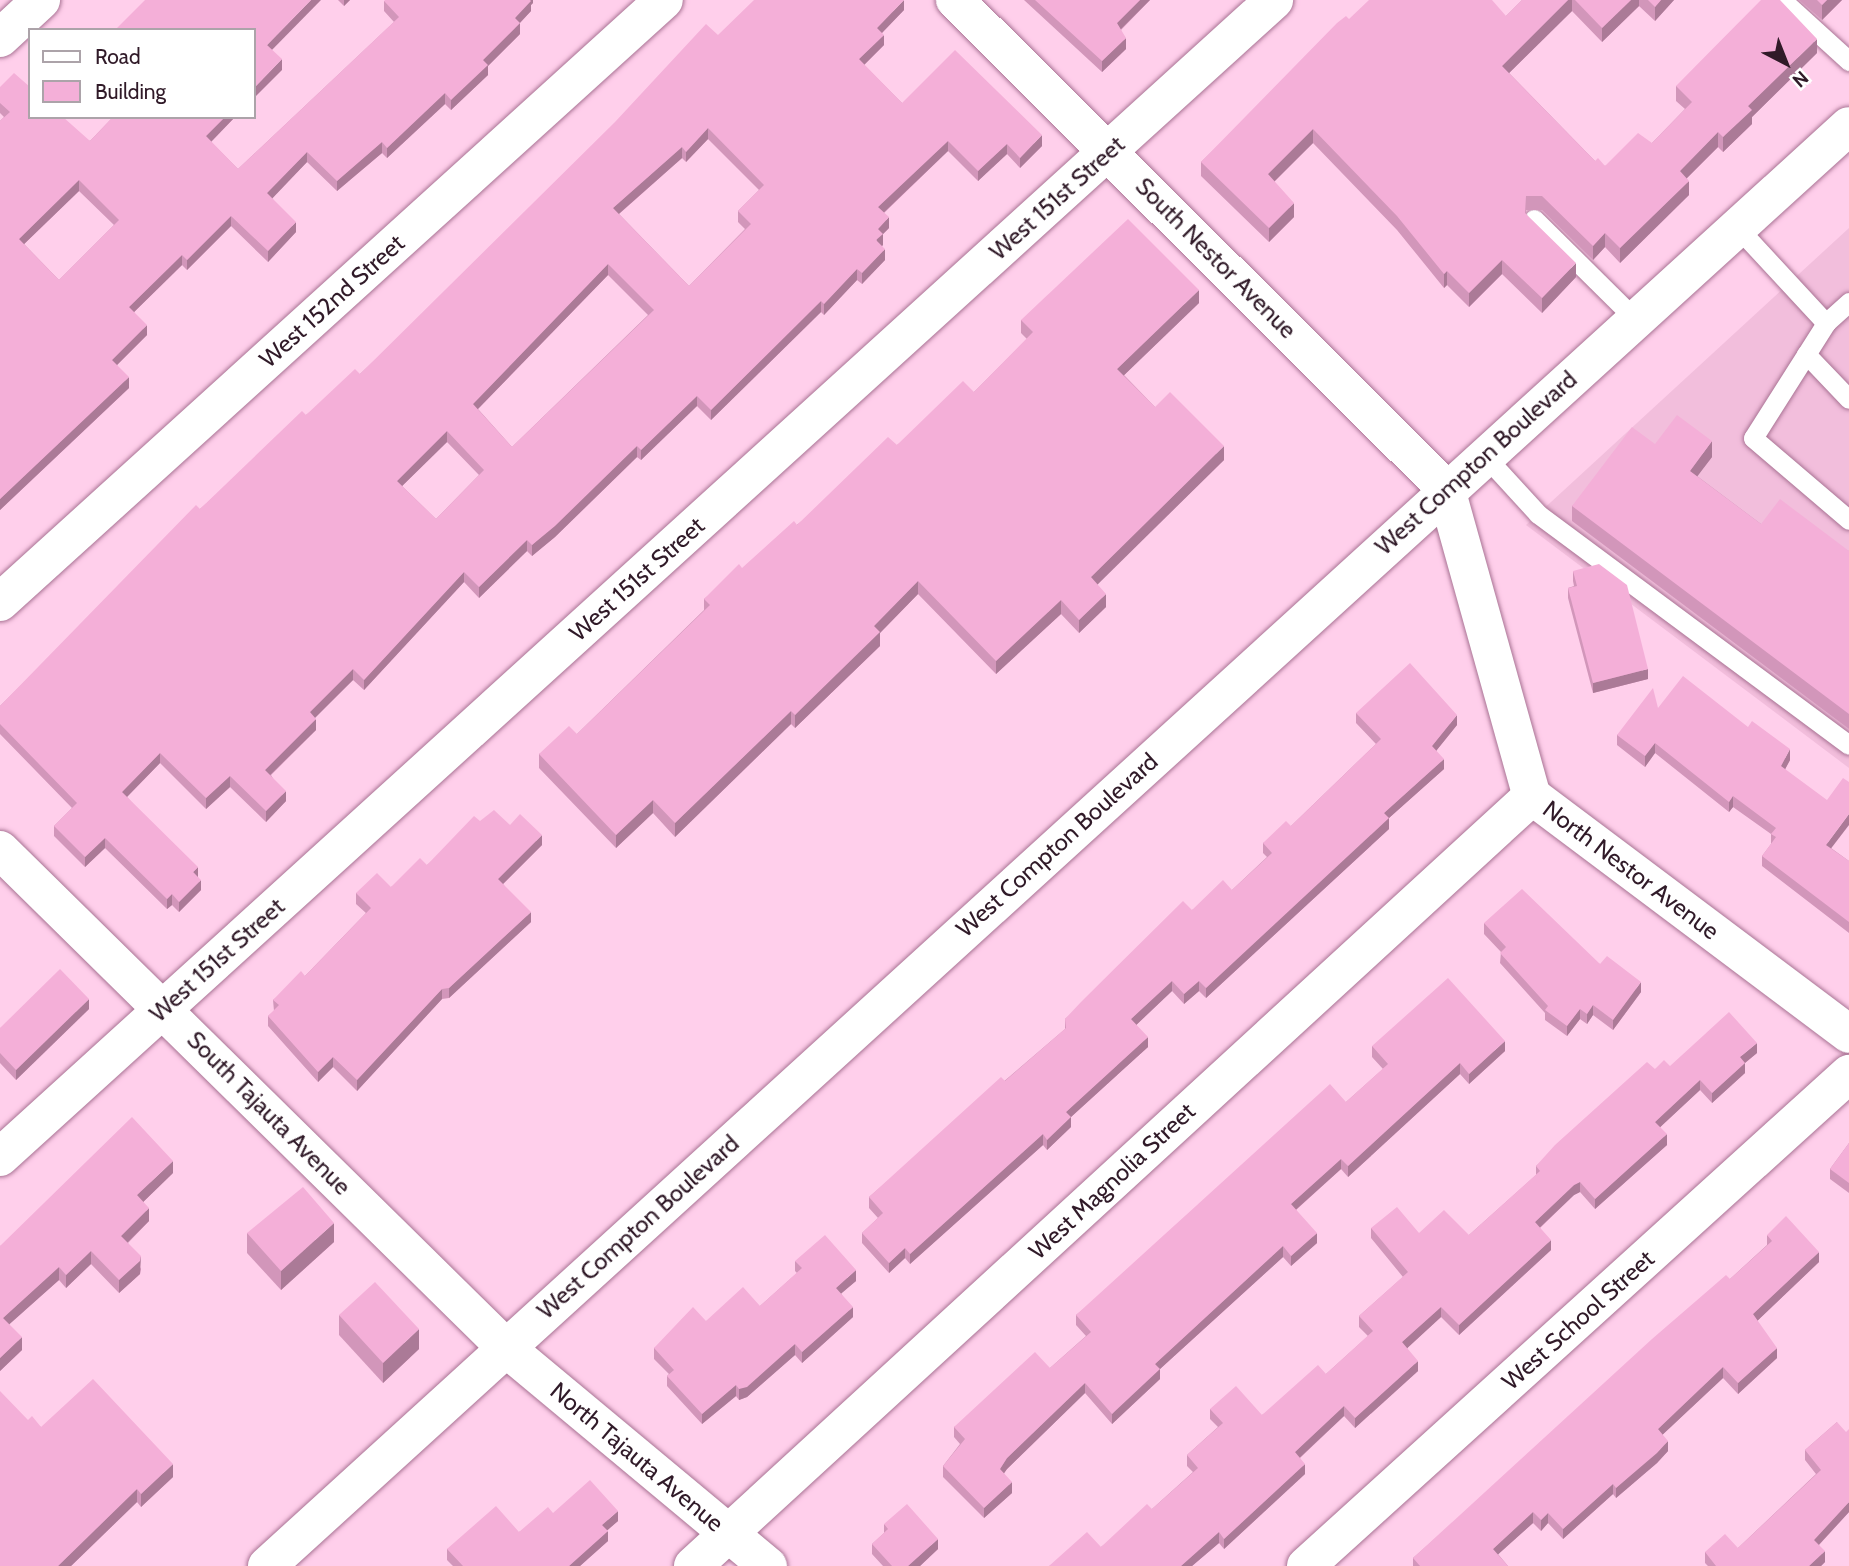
<!DOCTYPE html>
<style>
body{margin:0}
#map{position:relative;width:1849px;height:1566px;overflow:hidden;background:#ffcfeb;font-family:Cabin,sans-serif}
div>[style]{position:absolute}
.built>*{inset:0;background:#f2bedc}
.roads{filter:drop-shadow(0 0 2px #a97394) drop-shadow(0 0 2px #a97394)}
.service>*{height:19px;margin:-9.5px;padding:0 9.5px;transform-origin:9.5px;border-radius:9.5px;background:#fff}
.minor>*{height:38px;margin:-19px;padding:0 19px;transform-origin:19px;border-radius:19px;background:#fff}
.secondary>*{height:38px;margin:-19px;padding:0 19px;transform-origin:19px;border-radius:19px;background:#fff}
.wall>*{inset:0;background:#d296ba}
.shaded-wall>*{inset:0;background:#ab7a97}
.building>*{inset:0;background:#f4afd8}
span{translate:-50% -50%;white-space:nowrap;text-align:center;line-height:1.15;-webkit-text-stroke:5px #fff;paint-order:stroke}
.street-label{font-size:24px;color:#301a28}
.legend{position:absolute;left:28px;top:28px;width:228px;height:91px;box-sizing:border-box;background:#fff;border:2px solid #aca3a9;margin:0;padding:9px 12px;list-style:none;font-size:21px;color:#301a28}
.legend li{display:flex;align-items:center;gap:14px;height:35px}
.legend b{width:35px;border:2px solid #aca3a9}
.north{position:absolute;left:1751px;top:28px;width:70px;height:70px;-webkit-text-stroke:5px #fff;paint-order:stroke;rotate:138deg;font-size:19px;font-weight:700;line-height:28px;text-align:center;color:#301a28}
.north::after{content:'';display:block;margin:auto;width:24px;height:32px;background:#301a28;clip-path:polygon(50% 0,100% 100%,50% 72%,0 100%)}
</style>
<div id="map">
<div class="built">
<i style="clip-path:polygon(1849px 228px,1849px 768px,1526px 525px)"></i>
</div>
<div class="roads">
<div class="service">
<i style="left:1782px;top:0;width:91px;rotate:42.3deg"></i>
<i style="left:1534px;top:219px;width:142px;rotate:44.7deg"></i>
<i style="left:1737px;top:227px;width:131px;rotate:47.2deg"></i>
<i style="left:1849px;top:302px;width:31px;rotate:138deg"></i>
<i style="left:1826px;top:323px;width:136px;rotate:122.4deg"></i>
<i style="left:1753px;top:438px;width:126px;rotate:40.5deg"></i>
<i style="left:1806px;top:354px;width:62px;rotate:46.3deg"></i>
<i style="left:1484px;top:455px;width:80px;rotate:47.5deg"></i>
<i style="left:1538px;top:514px;width:387px;rotate:36.6deg"></i>
</div>
<div class="minor">
<i style="left:955px;top:0;width:693px;rotate:44.88deg"></i>
<i style="left:1446px;top:489px;width:319px;rotate:74.4deg"></i>
<i style="left:1532px;top:796px;width:396px;rotate:36.9deg"></i>
<i style="left:0;top:38px;width:56px;rotate:-42.8deg"></i>
<i style="left:0;top:602px;width:896px;rotate:-42.2deg"></i>
<i style="left:0;top:850px;width:710px;rotate:44.54deg"></i>
<i style="left:506px;top:1348px;width:341px;rotate:39.8deg"></i>
<i style="left:0;top:1157px;width:1721px;rotate:-42.24deg"></i>
<i style="left:693px;top:1566px;width:1139px;rotate:-42.54deg"></i>
<i style="left:1306px;top:1566px;width:733px;rotate:-42.18deg"></i>
</div>
<div class="secondary">
<i style="left:267px;top:1566px;width:2139px;rotate:-42.31deg"></i>
</div>
</div>
<div class="wall">
<i style="clip-path:polygon(338px 0,350px 0,344px 6px)"></i>
<i style="clip-path:polygon(evenodd,533px 0,533px 3px,531px 5px,531px 11px,520px 23px,520px 34px,488px 66px,488px 75px,451px 110px,445px 104px,387px 158px,382px 153px,337px 191px,307px 162px,272px 198px,296px 232px,268px 262px,231px 226px,187px 270px,182px 265px,134px 312px,147px 335px,117px 365px,129px 388px,0 510px,0 121px,4px 117px,0 113px,0 87px,90px 141px,113px 117px,235px 117px,211px 142px,238px 169px,394px 22px,384px 11px,384px 1px,533px 0,79px 191px,114px 225px,59px 280px,24px 244px,79px 191px)"></i>
<i style="clip-path:polygon(1024px 0,1150px 0,1121px 30px,1126px 49px,1102px 72px)"></i>
<i style="clip-path:polygon(1522px 0,1674px 0,1655px 21px,1639px 6px,1602px 42px,1572px 11px,1509px 73px,1595px 161px,1605px 166px,1652px 143px,1685px 109px,1676px 101px,1676px 86px,1817px 53px,1752px 117px,1752px 124px,1723px 152px,1718px 147px,1687px 178px,1689px 195px,1620px 263px,1605px 247px,1593px 260px,1542px 210px,1526px 210px,1526px 214px,1576px 277px,1542px 313px,1502px 274px,1469px 307px,1447px 285px,1444px 288px,1397px 230px,1313px 143px,1274px 181px,1294px 217px,1269px 242px,1201px 176px,1201px 162px,1349px 19px,1506px 16px)"></i>
<i style="clip-path:polygon(1799px 0,1842px 0,1822px 20px)"></i>
<i style="clip-path:polygon(evenodd,904px 10px,882px 33px,884px 45px,864px 65px,902px 103px,1042px 146px,1020px 168px,1007px 154px,978px 181px,948px 151px,884px 213px,889px 228px,883px 234px,883px 245px,882px 246px,885px 260px,862px 284px,857px 280px,824px 315px,821px 312px,711px 420px,697px 406px,641px 460px,637px 457px,555px 537px,532px 556px,527px 551px,479px 598px,464px 582px,364px 690px,353px 680px,315px 717px,316px 730px,271px 775px,286px 801px,266px 822px,230px 787px,206px 809px,160px 763px,127px 797px,198px 877px,201px 890px,179px 912px,172px 905px,167px 909px,105px 848px,85px 867px,54px 836px,54px 826px,72px 808px,0 734px,0 706px,200px 509px,306px 415px,360px 374px,718px 35px,904px 10px,708px 139px,759px 190px,738px 211px,738px 222px,745px 229px,689px 286px,619px 214px,682px 158px,686px 162px,708px 139px,904px 10px,608px 275px,648px 315px,512px 447px,478px 409px,608px 275px,904px 10px,447px 442px,479px 475px,436px 519px,402px 486px,447px 442px)"></i>
<i style="clip-path:polygon(1199px 303px,1124px 375px,1155px 407px,1224px 460px,1097px 584px,1106px 607px,1079px 633px,1061px 614px,996px 674px,918px 594px,880px 633px,880px 646px,795px 728px,791px 724px,675px 837px,653px 813px,616px 848px,539px 768px,539px 754px,577px 734px,704px 610px,704px 599px,897px 445px,974px 392px,1027px 339px,1021px 333px,1021px 320px)"></i>
<i style="clip-path:polygon(1655px 444px,1712px 457px,1697px 476px,1761px 524px,1849px 551px,1849px 729px,1572px 521px,1572px 506px)"></i>
<i style="clip-path:polygon(1573px 571px,1648px 679px,1593px 693px,1568px 598px,1568px 588px,1574px 586px,1573px 581px)"></i>
<i style="clip-path:polygon(1658px 708px,1790px 760px,1785px 769px,1831px 848px,1849px 861px,1849px 933px,1762px 866px,1762px 856px,1771px 844px,1771px 834px,1733px 807px,1729px 812px,1655px 753px,1645px 767px,1617px 745px,1617px 735px)"></i>
<i style="clip-path:polygon(1356px 713px,1457px 725px,1436px 751px,1444px 769px,1389px 818px,1389px 829px,1206px 998px,1199px 991px,1184px 1004px,1172px 991px,1136px 1025px,1148px 1047px,1071px 1117px,1071px 1127px,1047px 1150px,1043px 1145px,910px 1264px,905px 1258px,889px 1273px,862px 1243px,862px 1233px,878px 1218px,869px 1208px,869px 1197px,1065px 1029px,1065px 1019px,1192px 910px,1232px 890px,1267px 857px,1263px 853px,1263px 843px,1291px 826px,1376px 744px,1356px 723px)"></i>
<i style="clip-path:polygon(480px 821px,510px 825px,542px 845px,503px 884px,531px 922px,449px 998px,442px 999px,357px 1091px,333px 1067px,318px 1082px,268px 1026px,268px 1016px,274px 1011px,273px 1000px,305px 976px,366px 913px,356px 904px,356px 893px,391px 887px,427px 865px)"></i>
<i style="clip-path:polygon(1484px 923px,1600px 964px,1641px 992px,1613px 1030px,1593px 1015px,1587px 1024px,1580px 1019px,1567px 1036px,1545px 1020px,1545px 1013px,1500px 963px,1501px 952px,1484px 934px)"></i>
<i style="clip-path:polygon(89px 1009px,16px 1080px,0 1063px,0 1028px)"></i>
<i style="clip-path:polygon(1372px 1046px,1505px 1051px,1469px 1084px,1460px 1074px,1348px 1177px,1341px 1169px,1296px 1210px,1317px 1243px,1291px 1266px,1283px 1257px,1160px 1369px,1160px 1379px,1112px 1424px,1085px 1393px,1007px 1469px,1004px 1473px,1012px 1493px,984px 1518px,943px 1477px,943px 1466px,960px 1444px,954px 1437px,954px 1427px,1050px 1368px,1086px 1336px,1076px 1325px,1076px 1315px,1346px 1102px,1383px 1069px,1372px 1057px)"></i>
<i style="clip-path:polygon(1757px 1053px,1745px 1063px,1745px 1073px,1712px 1103px,1700px 1090px,1660px 1127px,1667px 1145px,1595px 1209px,1580px 1192px,1574px 1195px,1540px 1228px,1551px 1250px,1459px 1335px,1441px 1317px,1407px 1348px,1418px 1371px,1355px 1428px,1344px 1416px,1300px 1458px,1305px 1474px,1224px 1549px,1219px 1543px,1192px 1566px,1049px 1566px,1101px 1547px,1152px 1509px,1193px 1472px,1187px 1466px,1187px 1455px,1218px 1427px,1210px 1419px,1210px 1409px,1262px 1415px,1326px 1374px,1368px 1336px,1359px 1327px,1359px 1316px,1403px 1277px,1371px 1238px,1371px 1228px,1419px 1233px,1469px 1235px,1536px 1175px,1536px 1166px,1655px 1069px)"></i>
<i style="clip-path:polygon(1849px 1143px,1849px 1193px,1830px 1179px,1830px 1169px)"></i>
<i style="clip-path:polygon(173px 1173px,143px 1202px,149px 1221px,128px 1243px,141px 1269px,140px 1274px,119px 1293px,91px 1264px,66px 1288px,59px 1280px,9px 1324px,22px 1350px,0 1371px,0 1246px)"></i>
<i style="clip-path:polygon(247px 1233px,334px 1242px,281px 1290px,247px 1253px)"></i>
<i style="clip-path:polygon(1767px 1235px,1819px 1262px,1757px 1321px,1777px 1358px,1738px 1394px,1723px 1378px,1662px 1435px,1668px 1451px,1657px 1463px,1616px 1498px,1613px 1494px,1563px 1539px,1548px 1523px,1541px 1531px,1533px 1523px,1498px 1554px,1508px 1566px,1413px 1566px,1413px 1558px,1730px 1279px,1767px 1245px)"></i>
<i style="clip-path:polygon(795px 1261px,856px 1281px,841px 1293px,853px 1317px,802px 1363px,795px 1355px,747px 1397px,739px 1400px,736px 1396px,702px 1424px,667px 1386px,667px 1376px,669px 1374px,654px 1359px,654px 1348px,706px 1321px,760px 1306px,797px 1273px,795px 1271px)"></i>
<i style="clip-path:polygon(339px 1315px,419px 1349px,383px 1383px,339px 1335px)"></i>
<i style="clip-path:polygon(28px 1420px,41px 1427px,173px 1477px,141px 1507px,137px 1502px,71px 1566px,0 1566px)"></i>
<i style="clip-path:polygon(1837px 1422px,1849px 1512px,1819px 1545px,1825px 1562px,1821px 1566px,1708px 1566px,1705px 1563px,1705px 1552px,1738px 1548px,1816px 1474px,1805px 1460px,1805px 1450px)"></i>
<i style="clip-path:polygon(553px 1513px,618px 1521px,607px 1530px,608px 1541px,580px 1566px,453px 1566px,447px 1560px,447px 1549px,519px 1532px)"></i>
<i style="clip-path:polygon(884px 1524px,938px 1549px,920px 1566px,883px 1566px,872px 1554px,872px 1544px,884px 1533px)"></i>
</div>
<div class="shaded-wall">
<i style="clip-path:polygon(311px 0,321px 0,267px 55px,267px 45px)"></i>
<i style="clip-path:polygon(344px 0,350px 0,344px 6px)"></i>
<i style="clip-path:polygon(528px 0,533px 0,533px 3px,531px 5px,531px 11px,515px 28px,515px 18px)"></i>
<i style="clip-path:polygon(904px 0,904px 10px,877px 38px,877px 28px)"></i>
<i style="clip-path:polygon(1140px 0,1150px 0,1117px 33px,1117px 23px)"></i>
<i style="clip-path:polygon(1568px 0,1572px 0,1572px 11px,1502px 80px,1502px 66px)"></i>
<i style="clip-path:polygon(1631px 0,1639px 0,1639px 6px,1602px 42px,1602px 28px)"></i>
<i style="clip-path:polygon(1661px 0,1674px 0,1655px 21px,1655px 7px)"></i>
<i style="clip-path:polygon(1827px 0,1842px 0,1822px 20px,1822px 5px)"></i>
<i style="clip-path:polygon(520px 23px,520px 34px,488px 66px,488px 75px,451px 110px,451px 100px,483px 60px)"></i>
<i style="clip-path:polygon(884px 35px,884px 45px,859px 70px,859px 59px)"></i>
<i style="clip-path:polygon(1126px 38px,1126px 49px,1102px 72px,1102px 61px)"></i>
<i style="clip-path:polygon(1817px 39px,1817px 53px,1752px 117px,1752px 124px,1723px 152px,1723px 137px,1748px 106px)"></i>
<i style="clip-path:polygon(282px 59px,282px 70px,254px 98px,254px 88px)"></i>
<i style="clip-path:polygon(445px 93px,445px 104px,387px 158px,387px 148px)"></i>
<i style="clip-path:polygon(225px 117px,235px 117px,206px 147px,206px 136px)"></i>
<i style="clip-path:polygon(708px 128px,708px 139px,686px 162px,686px 152px)"></i>
<i style="clip-path:polygon(1313px 129px,1313px 143px,1268px 188px,1268px 174px)"></i>
<i style="clip-path:polygon(1718px 132px,1718px 147px,1680px 185px,1680px 171px)"></i>
<i style="clip-path:polygon(1042px 135px,1042px 146px,1020px 168px,1020px 158px)"></i>
<i style="clip-path:polygon(948px 141px,948px 151px,878px 218px,878px 207px)"></i>
<i style="clip-path:polygon(382px 142px,382px 153px,337px 191px,337px 181px)"></i>
<i style="clip-path:polygon(1007px 144px,1007px 154px,978px 181px,978px 171px)"></i>
<i style="clip-path:polygon(682px 147px,682px 158px,613px 219px,613px 208px)"></i>
<i style="clip-path:polygon(307px 152px,307px 162px,267px 204px,267px 193px)"></i>
<i style="clip-path:polygon(79px 180px,79px 191px,19px 249px,19px 239px)"></i>
<i style="clip-path:polygon(1689px 181px,1689px 195px,1620px 263px,1620px 248px)"></i>
<i style="clip-path:polygon(1294px 203px,1294px 217px,1269px 242px,1269px 228px)"></i>
<i style="clip-path:polygon(231px 216px,231px 226px,187px 270px,187px 260px)"></i>
<i style="clip-path:polygon(889px 217px,889px 228px,880px 237px,883px 234px,883px 245px,876px 251px,878px 229px)"></i>
<i style="clip-path:polygon(296px 222px,296px 232px,268px 262px,268px 251px)"></i>
<i style="clip-path:polygon(1605px 233px,1605px 247px,1593px 260px,1593px 246px)"></i>
<i style="clip-path:polygon(885px 249px,885px 260px,862px 284px,862px 273px)"></i>
<i style="clip-path:polygon(182px 255px,182px 265px,129px 317px,129px 307px)"></i>
<i style="clip-path:polygon(1502px 260px,1502px 274px,1469px 307px,1469px 293px)"></i>
<i style="clip-path:polygon(1576px 263px,1576px 277px,1542px 313px,1542px 298px)"></i>
<i style="clip-path:polygon(608px 264px,608px 275px,473px 414px,473px 404px)"></i>
<i style="clip-path:polygon(857px 269px,857px 280px,824px 315px,824px 304px)"></i>
<i style="clip-path:polygon(1447px 271px,1447px 285px,1444px 288px,1444px 274px)"></i>
<i style="clip-path:polygon(1199px 290px,1199px 303px,1117px 382px,1117px 369px)"></i>
<i style="clip-path:polygon(821px 301px,821px 312px,711px 420px,711px 410px)"></i>
<i style="clip-path:polygon(147px 325px,147px 335px,112px 370px,112px 360px)"></i>
<i style="clip-path:polygon(129px 377px,129px 388px,0 510px,0 499px)"></i>
<i style="clip-path:polygon(697px 396px,697px 406px,641px 460px,641px 450px)"></i>
<i style="clip-path:polygon(447px 431px,447px 442px,397px 491px,397px 481px)"></i>
<i style="clip-path:polygon(1712px 441px,1712px 457px,1690px 486px,1690px 471px)"></i>
<i style="clip-path:polygon(637px 446px,637px 457px,555px 537px,532px 556px,532px 545px)"></i>
<i style="clip-path:polygon(1224px 446px,1224px 460px,1091px 591px,1091px 577px)"></i>
<i style="clip-path:polygon(527px 540px,527px 551px,479px 598px,479px 587px)"></i>
<i style="clip-path:polygon(464px 572px,464px 582px,364px 690px,364px 680px)"></i>
<i style="clip-path:polygon(918px 581px,918px 594px,880px 633px,880px 646px,795px 728px,795px 715px,874px 626px)"></i>
<i style="clip-path:polygon(1106px 594px,1106px 607px,1079px 633px,1079px 620px)"></i>
<i style="clip-path:polygon(1061px 600px,1061px 614px,996px 674px,996px 661px)"></i>
<i style="clip-path:polygon(353px 669px,353px 680px,310px 723px,310px 712px)"></i>
<i style="clip-path:polygon(1648px 669px,1648px 679px,1593px 693px,1593px 683px)"></i>
<i style="clip-path:polygon(791px 711px,791px 724px,675px 837px,675px 823px)"></i>
<i style="clip-path:polygon(1457px 715px,1457px 725px,1432px 756px,1432px 746px)"></i>
<i style="clip-path:polygon(316px 719px,316px 730px,265px 780px,265px 770px)"></i>
<i style="clip-path:polygon(1655px 743px,1655px 753px,1645px 767px,1645px 756px)"></i>
<i style="clip-path:polygon(1790px 749px,1790px 760px,1781px 777px,1781px 766px)"></i>
<i style="clip-path:polygon(160px 753px,160px 763px,122px 802px,122px 792px)"></i>
<i style="clip-path:polygon(1444px 759px,1444px 769px,1389px 818px,1389px 829px,1206px 998px,1206px 988px,1384px 813px)"></i>
<i style="clip-path:polygon(230px 776px,230px 787px,206px 809px,206px 798px)"></i>
<i style="clip-path:polygon(286px 791px,286px 801px,266px 822px,266px 811px)"></i>
<i style="clip-path:polygon(1733px 796px,1733px 807px,1729px 812px,1729px 802px)"></i>
<i style="clip-path:polygon(653px 800px,653px 813px,616px 848px,616px 835px)"></i>
<i style="clip-path:polygon(1849px 814px,1849px 825px,1826px 855px,1826px 845px)"></i>
<i style="clip-path:polygon(542px 835px,542px 845px,498px 889px,498px 879px)"></i>
<i style="clip-path:polygon(105px 838px,105px 848px,85px 867px,85px 857px)"></i>
<i style="clip-path:polygon(198px 867px,198px 878px,193px 872px)"></i>
<i style="clip-path:polygon(201px 880px,201px 890px,179px 912px,179px 902px)"></i>
<i style="clip-path:polygon(172px 894px,172px 905px,167px 909px,167px 899px)"></i>
<i style="clip-path:polygon(531px 912px,531px 922px,449px 998px,449px 988px)"></i>
<i style="clip-path:polygon(1172px 981px,1172px 991px,1131px 1030px,1131px 1019px)"></i>
<i style="clip-path:polygon(1199px 981px,1199px 991px,1184px 1004px,1184px 994px)"></i>
<i style="clip-path:polygon(1641px 982px,1641px 992px,1613px 1030px,1613px 1020px)"></i>
<i style="clip-path:polygon(442px 989px,442px 999px,357px 1091px,357px 1080px)"></i>
<i style="clip-path:polygon(89px 999px,89px 1009px,16px 1080px,16px 1070px)"></i>
<i style="clip-path:polygon(1593px 1005px,1593px 1015px,1587px 1024px,1587px 1014px)"></i>
<i style="clip-path:polygon(1580px 1009px,1580px 1019px,1567px 1036px,1567px 1026px)"></i>
<i style="clip-path:polygon(1148px 1037px,1148px 1047px,1071px 1117px,1071px 1127px,1047px 1150px,1047px 1140px,1066px 1112px)"></i>
<i style="clip-path:polygon(1505px 1041px,1505px 1051px,1469px 1084px,1469px 1074px)"></i>
<i style="clip-path:polygon(1757px 1043px,1757px 1053px,1740px 1067px,1740px 1057px)"></i>
<i style="clip-path:polygon(333px 1057px,333px 1067px,318px 1082px,318px 1072px)"></i>
<i style="clip-path:polygon(1460px 1063px,1460px 1074px,1348px 1177px,1348px 1166px)"></i>
<i style="clip-path:polygon(1745px 1063px,1745px 1073px,1712px 1103px,1712px 1093px)"></i>
<i style="clip-path:polygon(1700px 1080px,1700px 1090px,1655px 1132px,1655px 1122px)"></i>
<i style="clip-path:polygon(1043px 1134px,1043px 1145px,910px 1264px,910px 1254px)"></i>
<i style="clip-path:polygon(1667px 1134px,1667px 1145px,1595px 1209px,1595px 1199px)"></i>
<i style="clip-path:polygon(1341px 1159px,1341px 1169px,1291px 1214px,1291px 1204px)"></i>
<i style="clip-path:polygon(173px 1161px,173px 1173px,137px 1208px,137px 1195px)"></i>
<i style="clip-path:polygon(1580px 1182px,1580px 1192px,1574px 1195px,1535px 1232px,1535px 1222px,1574px 1185px)"></i>
<i style="clip-path:polygon(149px 1208px,149px 1221px,121px 1249px,121px 1236px)"></i>
<i style="clip-path:polygon(334px 1223px,334px 1242px,281px 1290px,281px 1271px)"></i>
<i style="clip-path:polygon(1317px 1233px,1317px 1243px,1291px 1266px,1291px 1256px)"></i>
<i style="clip-path:polygon(1551px 1240px,1551px 1250px,1459px 1335px,1459px 1325px)"></i>
<i style="clip-path:polygon(1283px 1246px,1283px 1257px,1160px 1369px,1160px 1379px,1112px 1424px,1112px 1414px,1155px 1364px)"></i>
<i style="clip-path:polygon(905px 1248px,905px 1258px,889px 1273px,889px 1263px)"></i>
<i style="clip-path:polygon(91px 1251px,91px 1264px,66px 1288px,66px 1275px)"></i>
<i style="clip-path:polygon(1819px 1252px,1819px 1262px,1753px 1325px,1753px 1314px)"></i>
<i style="clip-path:polygon(141px 1256px,140px 1274px,119px 1293px,119px 1280px)"></i>
<i style="clip-path:polygon(59px 1267px,59px 1280px,3px 1330px,3px 1318px)"></i>
<i style="clip-path:polygon(856px 1270px,856px 1281px,836px 1298px,836px 1288px)"></i>
<i style="clip-path:polygon(853px 1307px,853px 1317px,802px 1363px,802px 1352px)"></i>
<i style="clip-path:polygon(1441px 1307px,1441px 1317px,1402px 1353px,1402px 1342px)"></i>
<i style="clip-path:polygon(419px 1329px,419px 1349px,383px 1383px,383px 1363px)"></i>
<i style="clip-path:polygon(22px 1337px,22px 1350px,0 1371px,0 1358px)"></i>
<i style="clip-path:polygon(795px 1344px,795px 1355px,747px 1397px,739px 1400px,739px 1389px)"></i>
<i style="clip-path:polygon(1777px 1348px,1777px 1358px,1738px 1394px,1738px 1383px)"></i>
<i style="clip-path:polygon(1418px 1361px,1418px 1371px,1355px 1428px,1355px 1418px)"></i>
<i style="clip-path:polygon(1723px 1367px,1723px 1378px,1658px 1439px,1658px 1429px)"></i>
<i style="clip-path:polygon(1085px 1383px,1085px 1393px,1007px 1469px,1000px 1479px,1000px 1469px,1007px 1458px)"></i>
<i style="clip-path:polygon(736px 1385px,736px 1396px,702px 1424px,702px 1414px)"></i>
<i style="clip-path:polygon(1344px 1406px,1344px 1416px,1295px 1462px,1295px 1452px)"></i>
<i style="clip-path:polygon(1668px 1441px,1668px 1451px,1657px 1463px,1616px 1498px,1616px 1488px)"></i>
<i style="clip-path:polygon(173px 1464px,173px 1477px,141px 1507px,141px 1494px)"></i>
<i style="clip-path:polygon(1305px 1464px,1305px 1474px,1224px 1549px,1224px 1539px)"></i>
<i style="clip-path:polygon(1012px 1482px,1012px 1493px,984px 1518px,984px 1508px)"></i>
<i style="clip-path:polygon(1613px 1484px,1613px 1494px,1563px 1539px,1563px 1529px)"></i>
<i style="clip-path:polygon(137px 1489px,137px 1502px,71px 1566px,58px 1566px)"></i>
<i style="clip-path:polygon(1849px 1502px,1849px 1512px,1814px 1550px,1814px 1540px)"></i>
<i style="clip-path:polygon(618px 1511px,618px 1521px,602px 1535px,602px 1525px)"></i>
<i style="clip-path:polygon(1533px 1512px,1533px 1523px,1493px 1559px,1493px 1549px)"></i>
<i style="clip-path:polygon(1548px 1513px,1548px 1523px,1541px 1531px,1541px 1520px)"></i>
<i style="clip-path:polygon(608px 1531px,608px 1541px,580px 1566px,569px 1566px)"></i>
<i style="clip-path:polygon(1219px 1532px,1219px 1543px,1192px 1566px,1181px 1566px)"></i>
<i style="clip-path:polygon(938px 1539px,938px 1549px,920px 1566px,908px 1566px)"></i>
<i style="clip-path:polygon(1825px 1551px,1825px 1562px,1821px 1566px,1809px 1566px)"></i>
</div>
<div class="building">
<i style="clip-path:polygon(145px 0,311px 0,267px 45px,282px 59px,254px 88px,254px 30px,115px 30px)"></i>
<i style="clip-path:polygon(evenodd,385px 0,530px 0,531px 1px,515px 18px,520px 23px,483px 60px,488px 65px,451px 100px,445px 93px,387px 148px,382px 142px,337px 181px,307px 152px,267px 193px,296px 222px,268px 251px,231px 216px,187px 260px,182px 255px,129px 307px,147px 325px,112px 360px,129px 377px,0 499px,0 121px,10px 112px,0 103px,0 87px,14px 73px,30px 87px,30px 117px,63px 117px,90px 141px,113px 117px,225px 117px,206px 136px,238px 169px,399px 17px,384px 1px,385px 0,79px 180px,119px 220px,59px 280px,19px 239px,79px 180px)"></i>
<i style="clip-path:polygon(evenodd,754px 0,904px 0,877px 28px,884px 35px,859px 59px,902px 103px,955px 50px,1042px 135px,1020px 158px,1007px 144px,978px 171px,948px 141px,878px 207px,889px 217px,878px 229px,883px 234px,876px 240px,885px 249px,862px 273px,857px 269px,824px 304px,821px 301px,711px 410px,697px 396px,641px 450px,637px 446px,555px 526px,532px 545px,527px 540px,479px 587px,464px 572px,364px 680px,353px 669px,310px 712px,316px 719px,265px 770px,286px 791px,266px 811px,230px 776px,206px 798px,160px 753px,122px 792px,198px 867px,193px 872px,201px 880px,179px 902px,172px 894px,167px 899px,105px 838px,85px 857px,54px 826px,77px 803px,0 724px,0 706px,196px 505px,200px 509px,302px 411px,306px 415px,355px 369px,360px 374px,615px 122px,706px 24px,718px 35px,754px 0,708px 128px,764px 185px,738px 211px,751px 224px,689px 286px,613px 208px,682px 147px,686px 152px,708px 128px,754px 0,608px 264px,654px 310px,512px 447px,473px 404px,608px 264px,754px 0,447px 431px,484px 470px,436px 519px,397px 481px,447px 431px)"></i>
<i style="clip-path:polygon(1035px 0,1140px 0,1117px 23px,1126px 38px,1102px 61px)"></i>
<i style="clip-path:polygon(1369px 0,1492px 0,1506px 16px,1522px 0,1568px 0,1502px 66px,1595px 161px,1598px 158px,1605px 166px,1638px 133px,1652px 143px,1692px 102px,1676px 86px,1761px 0,1780px 0,1817px 39px,1748px 106px,1752px 110px,1723px 137px,1718px 132px,1680px 171px,1689px 181px,1620px 248px,1605px 233px,1593px 246px,1542px 196px,1526px 196px,1525px 213px,1576px 263px,1542px 298px,1502px 260px,1469px 293px,1447px 271px,1444px 274px,1397px 216px,1313px 129px,1268px 174px,1294px 203px,1269px 228px,1201px 162px,1337px 23px,1346px 16px,1349px 19px)"></i>
<i style="clip-path:polygon(1575px 0,1631px 0,1602px 28px)"></i>
<i style="clip-path:polygon(1648px 0,1661px 0,1655px 7px)"></i>
<i style="clip-path:polygon(1817px 0,1827px 0,1822px 5px)"></i>
<i style="clip-path:polygon(1128px 219px,1199px 290px,1117px 369px,1155px 407px,1170px 392px,1224px 446px,1091px 577px,1106px 594px,1079px 620px,1061px 600px,996px 661px,918px 581px,874px 626px,880px 632px,795px 715px,791px 711px,675px 823px,653px 800px,616px 835px,539px 754px,569px 726px,577px 734px,710px 605px,704px 599px,739px 564px,742px 568px,794px 521px,797px 525px,888px 437px,897px 445px,963px 381px,974px 392px,1033px 332px,1021px 320px)"></i>
<i style="clip-path:polygon(1677px 415px,1712px 441px,1690px 471px,1761px 524px,1780px 499px,1849px 551px,1849px 714px,1572px 506px,1632px 427px,1655px 444px)"></i>
<i style="clip-path:polygon(1599px 564px,1627px 585px,1648px 669px,1593px 683px,1568px 588px,1577px 586px,1573px 571px)"></i>
<i style="clip-path:polygon(1410px 663px,1457px 715px,1432px 746px,1444px 759px,1384px 813px,1389px 818px,1206px 988px,1199px 981px,1184px 994px,1172px 981px,1131px 1019px,1148px 1037px,1066px 1112px,1071px 1117px,1047px 1140px,1043px 1134px,910px 1254px,905px 1248px,889px 1263px,862px 1233px,883px 1213px,869px 1197px,1001px 1077px,1005px 1081px,1066px 1028px,1065px 1019px,1081px 1002px,1183px 901px,1192px 910px,1223px 880px,1232px 890px,1272px 853px,1263px 843px,1286px 821px,1291px 826px,1381px 739px,1356px 713px)"></i>
<i style="clip-path:polygon(1683px 676px,1748px 727px,1752px 721px,1790px 749px,1781px 766px,1827px 800px,1843px 778px,1849px 782px,1849px 814px,1826px 845px,1849px 861px,1849px 922px,1762px 856px,1776px 837px,1771px 834px,1776px 828px,1733px 796px,1729px 802px,1655px 743px,1645px 756px,1617px 735px,1653px 688px,1658px 708px)"></i>
<i style="clip-path:polygon(494px 810px,510px 825px,520px 814px,542px 835px,498px 879px,531px 912px,449px 988px,442px 989px,357px 1080px,333px 1057px,318px 1072px,268px 1016px,279px 1005px,273px 1000px,301px 971px,305px 976px,371px 908px,356px 893px,377px 873px,391px 887px,420px 858px,427px 865px,474px 816px,480px 821px)"></i>
<i style="clip-path:polygon(1522px 889px,1600px 964px,1607px 956px,1641px 982px,1613px 1020px,1593px 1005px,1587px 1014px,1580px 1009px,1567px 1026px,1545px 1010px,1548px 1006px,1500px 953px,1506px 947px,1484px 923px)"></i>
<i style="clip-path:polygon(60px 969px,89px 999px,16px 1070px,0 1053px,0 1028px)"></i>
<i style="clip-path:polygon(1448px 978px,1505px 1041px,1469px 1074px,1460px 1063px,1348px 1166px,1341px 1159px,1291px 1204px,1317px 1233px,1291px 1256px,1283px 1246px,1155px 1364px,1160px 1369px,1112px 1414px,1085px 1383px,1007px 1458px,1000px 1469px,1012px 1482px,984px 1508px,943px 1466px,965px 1439px,954px 1427px,1035px 1352px,1050px 1368px,1091px 1332px,1076px 1315px,1330px 1084px,1346px 1102px,1388px 1064px,1372px 1046px)"></i>
<i style="clip-path:polygon(1729px 1012px,1757px 1043px,1740px 1057px,1745px 1063px,1712px 1093px,1700px 1080px,1655px 1122px,1667px 1134px,1595px 1199px,1580px 1182px,1574px 1185px,1535px 1222px,1551px 1240px,1459px 1325px,1441px 1307px,1402px 1342px,1418px 1361px,1355px 1418px,1344px 1406px,1295px 1452px,1305px 1464px,1224px 1539px,1219px 1532px,1181px 1566px,1049px 1566px,1087px 1532px,1101px 1547px,1147px 1504px,1152px 1509px,1198px 1468px,1187px 1455px,1223px 1423px,1210px 1409px,1236px 1386px,1262px 1415px,1318px 1365px,1326px 1374px,1373px 1331px,1359px 1316px,1408px 1272px,1371px 1228px,1397px 1207px,1419px 1233px,1444px 1210px,1469px 1235px,1540px 1171px,1536px 1166px,1555px 1145px,1647px 1062px,1655px 1069px,1664px 1060px,1670px 1066px)"></i>
<i style="clip-path:polygon(132px 1117px,173px 1161px,137px 1195px,149px 1208px,121px 1236px,141px 1256px,140px 1261px,119px 1280px,91px 1251px,66px 1275px,59px 1267px,3px 1318px,22px 1337px,0 1358px,0 1246px)"></i>
<i style="clip-path:polygon(1849px 1143px,1849px 1183px,1830px 1169px)"></i>
<i style="clip-path:polygon(303px 1187px,334px 1223px,281px 1271px,247px 1233px)"></i>
<i style="clip-path:polygon(1786px 1216px,1819px 1252px,1753px 1314px,1777px 1348px,1738px 1383px,1723px 1367px,1658px 1429px,1668px 1441px,1657px 1453px,1616px 1488px,1613px 1484px,1563px 1529px,1548px 1513px,1541px 1520px,1533px 1512px,1493px 1549px,1508px 1566px,1420px 1566px,1413px 1558px,1652px 1339px,1726px 1275px,1730px 1279px,1772px 1241px,1767px 1235px)"></i>
<i style="clip-path:polygon(825px 1235px,856px 1270px,836px 1288px,853px 1307px,802px 1352px,795px 1344px,747px 1387px,739px 1389px,736px 1385px,702px 1414px,667px 1376px,674px 1370px,654px 1348px,693px 1307px,706px 1321px,743px 1287px,760px 1306px,802px 1268px,795px 1261px)"></i>
<i style="clip-path:polygon(375px 1282px,419px 1329px,383px 1363px,339px 1315px)"></i>
<i style="clip-path:polygon(93px 1379px,173px 1464px,141px 1494px,137px 1489px,58px 1566px,0 1566px,0 1391px,28px 1420px,32px 1416px,41px 1427px)"></i>
<i style="clip-path:polygon(1837px 1422px,1846px 1432px,1849px 1429px,1849px 1502px,1814px 1540px,1825px 1551px,1809px 1566px,1716px 1566px,1705px 1552px,1725px 1534px,1738px 1548px,1821px 1470px,1805px 1450px)"></i>
<i style="clip-path:polygon(590px 1480px,618px 1511px,602px 1525px,608px 1531px,569px 1566px,463px 1566px,447px 1549px,496px 1506px,519px 1532px,548px 1507px,553px 1513px)"></i>
<i style="clip-path:polygon(907px 1504px,938px 1539px,908px 1566px,892px 1566px,872px 1544px,888px 1529px,884px 1524px)"></i>
</div>
<div class="street-label">
<span style="left:1057px;top:198px;rotate:-42deg">West 151st Street</span>
<span style="left:1216px;top:258px;rotate:45deg">South Nestor Avenue</span>
<span style="left:332px;top:301px;rotate:-42deg">West 152nd Street</span>
<span style="left:1476px;top:463px;rotate:-42deg">West Compton Boulevard</span>
<span style="left:637px;top:579px;rotate:-42deg">West 151st Street</span>
<span style="left:1057px;top:845px;rotate:-42deg">West Compton Boulevard</span>
<span style="left:1631px;top:870px;rotate:37deg">North Nestor Avenue</span>
<span style="left:217px;top:960px;rotate:-42deg">West 151st Street</span>
<span style="left:269px;top:1113px;rotate:45deg">South Tajauta Avenue</span>
<span style="left:1112px;top:1181px;rotate:-43deg">West Magnolia Street</span>
<span style="left:638px;top:1227px;rotate:-42deg">West Compton Boulevard</span>
<span style="left:1578px;top:1320px;rotate:-42deg">West School Street</span>
<span style="left:637px;top:1457px;rotate:40deg">North Tajauta Avenue</span>
</div>
<ul class="legend">
<li><b style="height:9px;background:#fff"></b>Road</li>
<li><b style="height:19px;background:#f4afd8"></b>Building</li>
</ul>
<div class="north">N</div>
</div>
